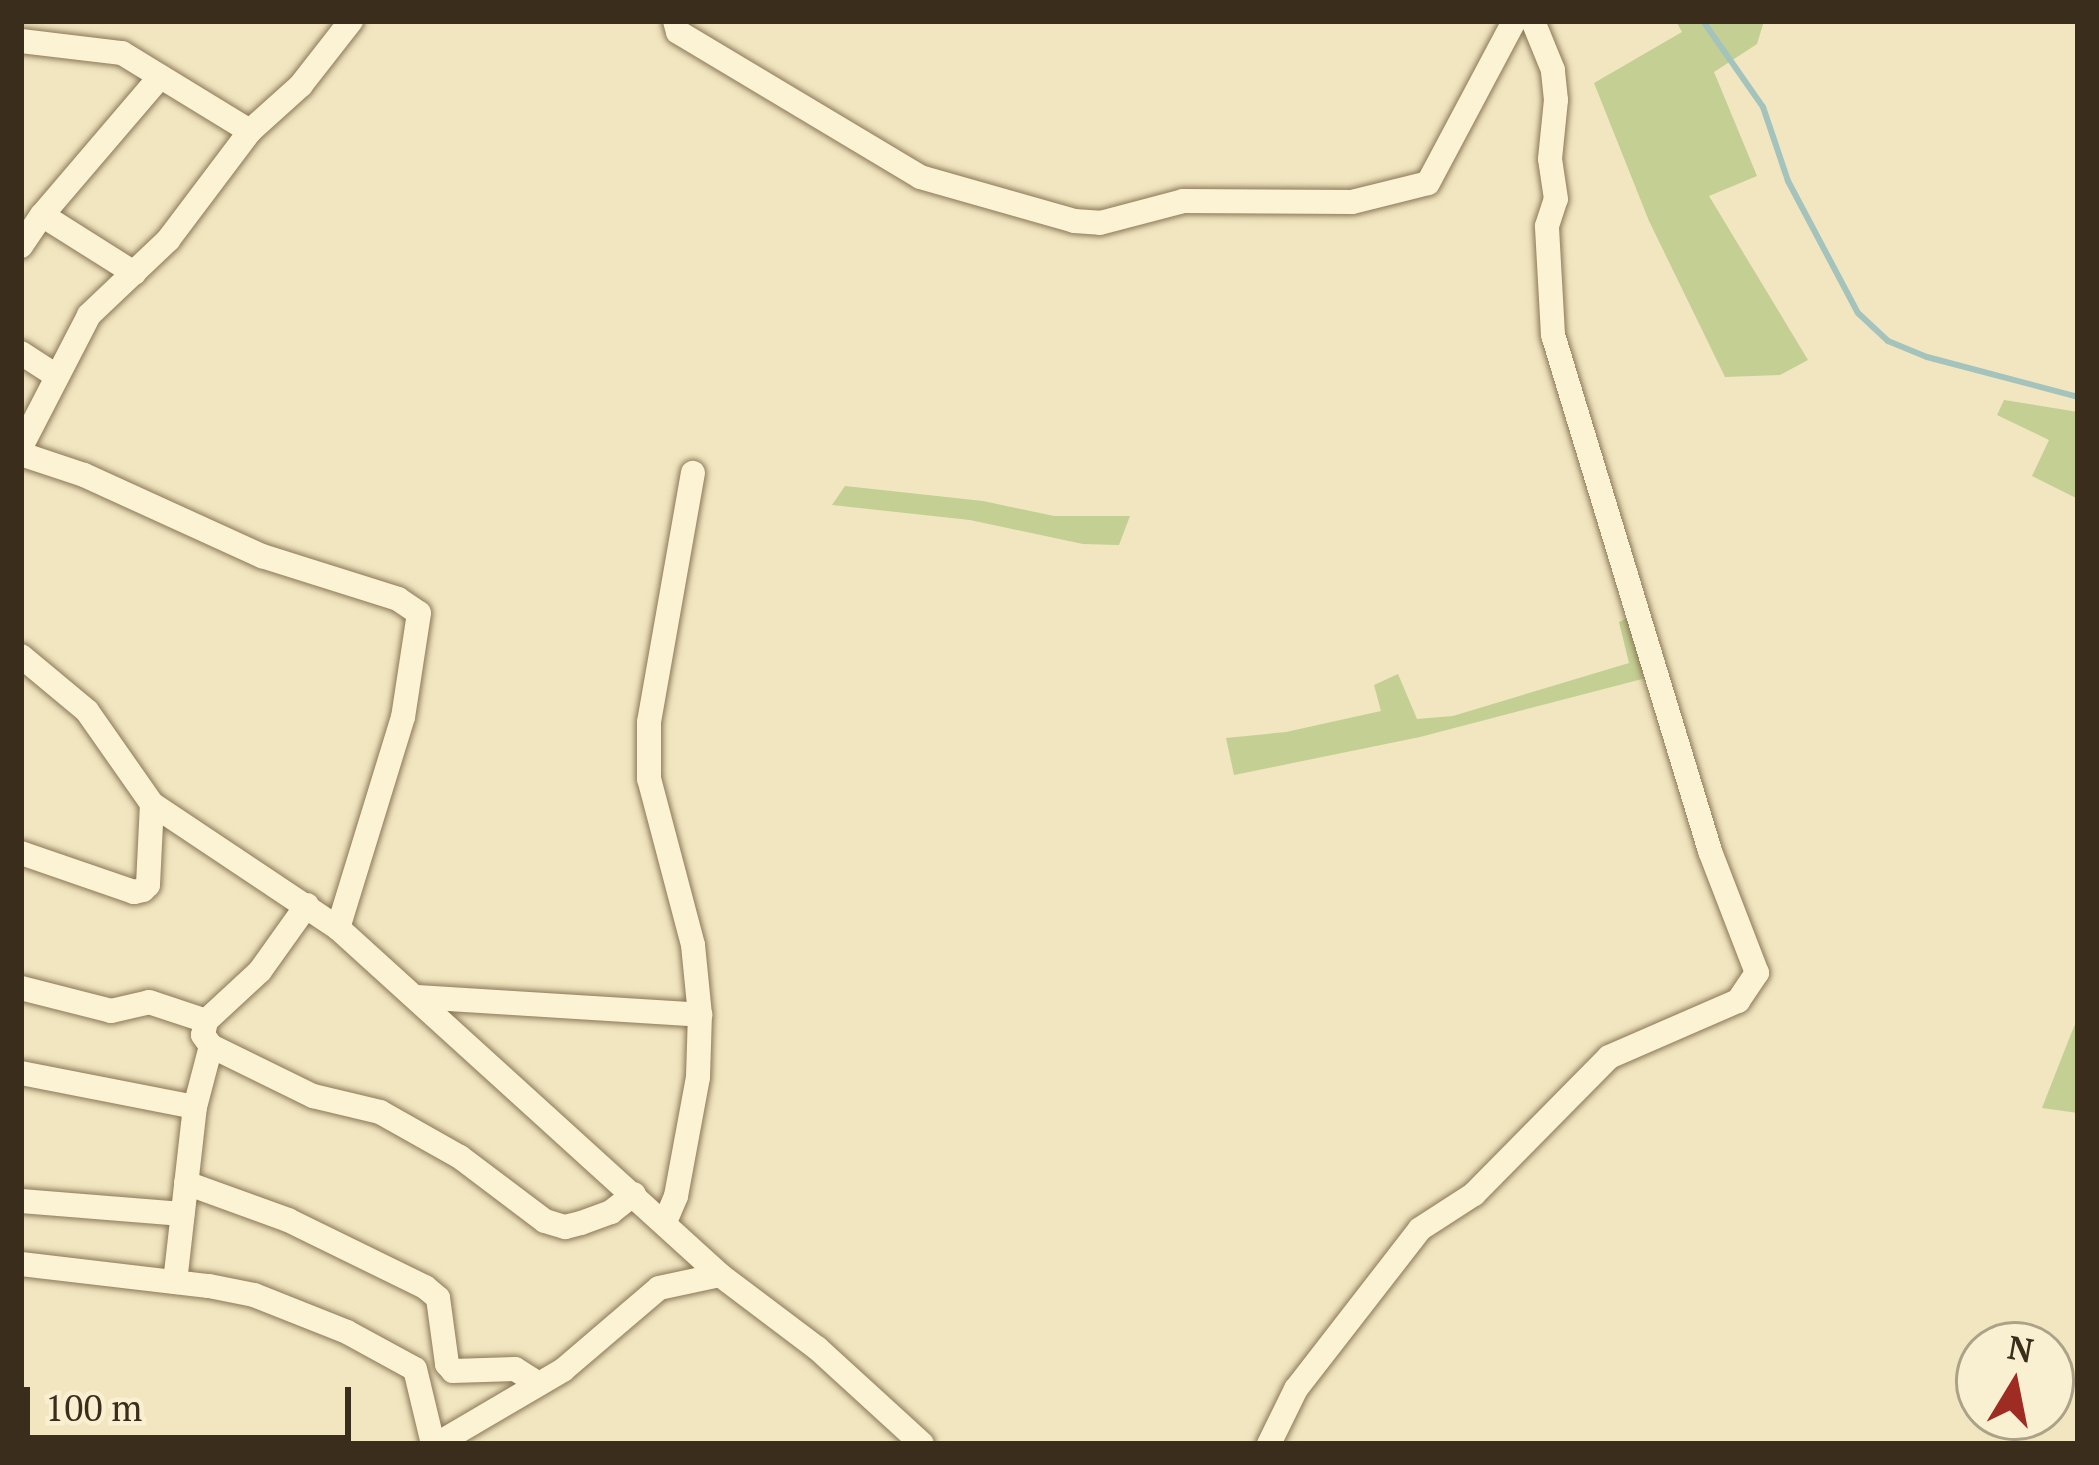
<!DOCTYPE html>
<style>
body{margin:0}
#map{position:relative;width:2099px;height:1465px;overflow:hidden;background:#f1e6c0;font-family:"PT Serif",serif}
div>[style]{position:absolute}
.green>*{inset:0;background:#c3cf93}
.stream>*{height:6px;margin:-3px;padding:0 3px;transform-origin:3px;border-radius:3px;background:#a3c3bc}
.roads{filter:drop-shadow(0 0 3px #8b7757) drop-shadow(0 0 3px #8b7757)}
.minor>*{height:24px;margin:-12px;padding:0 12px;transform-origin:12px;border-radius:12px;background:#fbf3d4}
span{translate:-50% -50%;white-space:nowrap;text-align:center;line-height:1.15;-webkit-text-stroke:10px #f8f0d0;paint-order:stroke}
.frame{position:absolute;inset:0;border:24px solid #3a2d1c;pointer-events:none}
.north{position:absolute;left:1955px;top:1321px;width:120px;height:120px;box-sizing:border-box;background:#f8f0d0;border:3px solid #aca288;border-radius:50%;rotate:10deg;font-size:33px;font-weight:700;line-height:48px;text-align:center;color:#3a2d1c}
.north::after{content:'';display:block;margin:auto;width:42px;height:54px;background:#9e2c23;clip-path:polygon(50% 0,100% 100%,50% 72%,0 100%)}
.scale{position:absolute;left:24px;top:1387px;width:327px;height:54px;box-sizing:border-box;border:6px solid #3a2d1c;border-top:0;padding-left:15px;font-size:36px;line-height:42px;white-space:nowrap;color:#3a2d1c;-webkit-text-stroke:9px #f8f0d0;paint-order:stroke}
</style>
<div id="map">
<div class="green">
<i style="clip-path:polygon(1676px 21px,1764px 21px,1757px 44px,1714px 72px,1757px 176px,1709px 196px,1808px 360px,1780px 375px,1725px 377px,1649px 221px,1594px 83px,1682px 32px)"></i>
<i style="clip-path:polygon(2004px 400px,2078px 412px,2078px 499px,2032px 476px,2049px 440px,1997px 415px)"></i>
<i style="clip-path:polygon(845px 486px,983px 501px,1054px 516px,1130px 516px,1119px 545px,1083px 544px,970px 520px,832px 505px)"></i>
<i style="clip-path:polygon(1632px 616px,1650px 677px,1420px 737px,1234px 775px,1226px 738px,1286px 732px,1381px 711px,1374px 685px,1398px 674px,1417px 719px,1453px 716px,1629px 663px,1619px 622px)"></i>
<i style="clip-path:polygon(2078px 1017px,2078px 1113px,2042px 1108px,2069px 1039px)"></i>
</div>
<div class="stream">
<i style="left:1703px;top:21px;width:105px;rotate:55.1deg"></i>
<i style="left:1763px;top:107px;width:78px;rotate:71.3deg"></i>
<i style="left:1788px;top:181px;width:149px;rotate:62.1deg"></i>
<i style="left:1858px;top:313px;width:41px;rotate:43deg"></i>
<i style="left:1888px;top:341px;width:42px;rotate:22.3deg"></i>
<i style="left:1927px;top:357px;width:156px;rotate:14.8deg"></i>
</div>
<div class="roads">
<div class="minor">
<i style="left:675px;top:21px;width:11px;rotate:75deg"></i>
<i style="left:678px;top:32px;width:282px;rotate:30.9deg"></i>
<i style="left:920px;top:177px;width:160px;rotate:15.9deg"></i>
<i style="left:1074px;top:221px;width:26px;rotate:4deg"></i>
<i style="left:1100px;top:223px;width:86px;rotate:-14.8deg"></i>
<i style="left:1183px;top:201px;width:169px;rotate:0.3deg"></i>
<i style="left:1352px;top:202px;width:78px;rotate:-14deg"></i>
<i style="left:1428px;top:183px;width:183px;rotate:-62deg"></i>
<i style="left:21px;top:41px;width:102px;rotate:6.8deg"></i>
<i style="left:122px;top:53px;width:150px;rotate:31.4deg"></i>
<i style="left:42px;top:215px;width:182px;rotate:-49.5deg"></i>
<i style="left:21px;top:246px;width:37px;rotate:-56deg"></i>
<i style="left:42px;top:215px;width:109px;rotate:32.2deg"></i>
<i style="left:21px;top:353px;width:40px;rotate:32.9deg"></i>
<i style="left:21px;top:447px;width:148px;rotate:-62.7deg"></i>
<i style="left:89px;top:315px;width:109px;rotate:-43.5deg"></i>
<i style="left:168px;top:240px;width:136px;rotate:-53deg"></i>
<i style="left:250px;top:131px;width:69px;rotate:-42deg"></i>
<i style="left:301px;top:85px;width:81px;rotate:-52deg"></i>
<i style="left:21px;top:454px;width:66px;rotate:18.4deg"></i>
<i style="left:84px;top:475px;width:196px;rotate:24.5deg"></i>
<i style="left:262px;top:556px;width:143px;rotate:17.5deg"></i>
<i style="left:398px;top:599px;width:25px;rotate:34deg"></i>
<i style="left:419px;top:613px;width:105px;rotate:98.7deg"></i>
<i style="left:403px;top:717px;width:221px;rotate:107.1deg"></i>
<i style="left:21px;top:656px;width:86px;rotate:39.8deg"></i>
<i style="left:87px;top:711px;width:113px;rotate:55deg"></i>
<i style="left:152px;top:804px;width:224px;rotate:33.7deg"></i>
<i style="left:338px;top:928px;width:516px;rotate:42.25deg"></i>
<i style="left:720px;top:1275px;width:121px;rotate:37deg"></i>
<i style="left:817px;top:1348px;width:142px;rotate:42.4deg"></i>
<i style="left:21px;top:853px;width:120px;rotate:19deg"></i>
<i style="left:134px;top:892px;width:9px;rotate:-13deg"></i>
<i style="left:143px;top:890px;width:7px;rotate:-45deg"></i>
<i style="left:148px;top:885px;width:81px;rotate:-87.2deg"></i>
<i style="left:307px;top:905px;width:81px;rotate:125.5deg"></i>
<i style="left:260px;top:971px;width:74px;rotate:137.2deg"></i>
<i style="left:206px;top:1021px;width:14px;rotate:102deg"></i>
<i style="left:203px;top:1035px;width:14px;rotate:54deg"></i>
<i style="left:211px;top:1046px;width:114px;rotate:26.1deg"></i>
<i style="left:313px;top:1096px;width:69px;rotate:13.4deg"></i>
<i style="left:380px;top:1112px;width:92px;rotate:29.4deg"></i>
<i style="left:460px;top:1157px;width:106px;rotate:37deg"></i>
<i style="left:545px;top:1221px;width:21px;rotate:17deg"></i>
<i style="left:565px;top:1227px;width:16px;rotate:-14deg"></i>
<i style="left:581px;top:1223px;width:32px;rotate:-20deg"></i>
<i style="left:611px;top:1212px;width:29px;rotate:-38deg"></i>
<i style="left:21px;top:988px;width:93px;rotate:14.3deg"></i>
<i style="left:111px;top:1011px;width:39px;rotate:-13deg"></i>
<i style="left:149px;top:1002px;width:60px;rotate:18.4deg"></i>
<i style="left:417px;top:997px;width:284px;rotate:3.6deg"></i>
<i style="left:21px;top:1073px;width:177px;rotate:11.1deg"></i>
<i style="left:195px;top:1107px;width:63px;rotate:-75.3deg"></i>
<i style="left:186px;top:1183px;width:109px;rotate:19.9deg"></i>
<i style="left:288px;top:1220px;width:153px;rotate:26.1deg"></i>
<i style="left:425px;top:1287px;width:17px;rotate:40deg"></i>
<i style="left:438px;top:1298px;width:67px;rotate:82.2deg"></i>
<i style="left:447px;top:1364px;width:9px;rotate:49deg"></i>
<i style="left:453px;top:1371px;width:62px;rotate:-1.8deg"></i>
<i style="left:515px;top:1369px;width:28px;rotate:32deg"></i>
<i style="left:21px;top:1201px;width:162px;rotate:4.6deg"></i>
<i style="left:665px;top:1222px;width:28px;rotate:-67deg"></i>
<i style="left:676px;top:1196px;width:121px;rotate:-79.5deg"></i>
<i style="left:698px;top:1077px;width:62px;rotate:-88.2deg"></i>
<i style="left:700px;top:1015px;width:70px;rotate:-95.7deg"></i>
<i style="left:693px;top:945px;width:172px;rotate:-104.8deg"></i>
<i style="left:649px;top:779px;width:57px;rotate:-90deg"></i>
<i style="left:649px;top:722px;width:253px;rotate:-80deg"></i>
<i style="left:21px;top:1264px;width:189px;rotate:6.7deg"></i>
<i style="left:209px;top:1286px;width:46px;rotate:11.3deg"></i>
<i style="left:254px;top:1295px;width:100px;rotate:21.7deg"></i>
<i style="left:347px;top:1332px;width:77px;rotate:28.6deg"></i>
<i style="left:415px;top:1369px;width:77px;rotate:76.5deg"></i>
<i style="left:175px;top:1282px;width:176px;rotate:-83.5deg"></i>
<i style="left:437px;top:1444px;width:146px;rotate:-30.4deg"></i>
<i style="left:563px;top:1370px;width:126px;rotate:-40.5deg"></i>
<i style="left:659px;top:1288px;width:62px;rotate:-12deg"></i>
<i style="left:1269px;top:1444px;width:61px;rotate:-63.9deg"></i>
<i style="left:1296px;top:1389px;width:202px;rotate:-52.2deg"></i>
<i style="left:1420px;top:1229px;width:64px;rotate:-32.9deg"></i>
<i style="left:1474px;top:1194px;width:192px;rotate:-45.4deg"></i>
<i style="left:1609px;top:1057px;width:141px;rotate:-23.5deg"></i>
<i style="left:1738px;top:1001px;width:34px;rotate:-56deg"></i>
<i style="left:1757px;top:973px;width:131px;rotate:-111.1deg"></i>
<i style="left:1710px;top:851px;width:539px;rotate:-106.92deg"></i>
<i style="left:1553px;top:335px;width:109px;rotate:-93.2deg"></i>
<i style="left:1547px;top:226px;width:28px;rotate:-72deg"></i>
<i style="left:1556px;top:199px;width:40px;rotate:-98.5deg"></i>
<i style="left:1550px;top:159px;width:59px;rotate:-84.2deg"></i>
<i style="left:1556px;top:100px;width:30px;rotate:-96deg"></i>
<i style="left:1553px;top:70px;width:53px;rotate:-112.2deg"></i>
</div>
</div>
<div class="frame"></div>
<div class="north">N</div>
<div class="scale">100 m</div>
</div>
